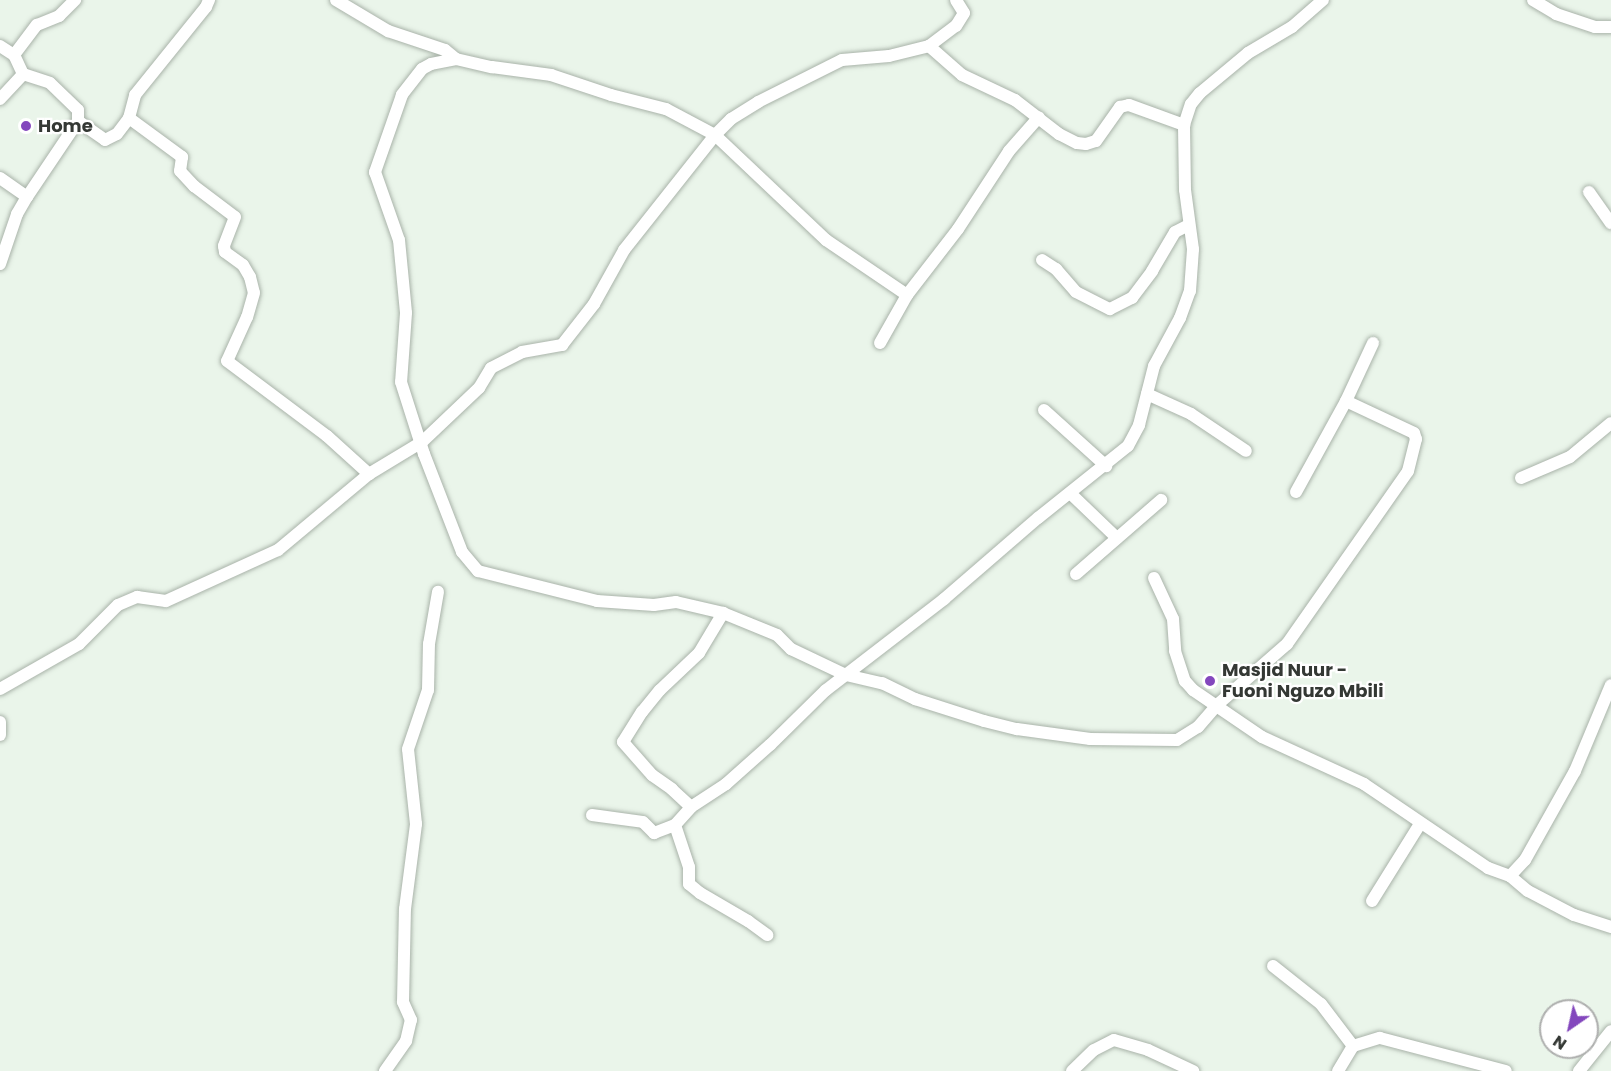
<!DOCTYPE html>
<style>
body{margin:0}
#map{position:relative;width:1611px;height:1071px;overflow:hidden;background:#eaf5ea;font-family:Poppins,sans-serif}
div>[style]{position:absolute}
.roads{filter:drop-shadow(0 0 2px #a9b3a9) drop-shadow(0 0 2px #a9b3a9)}
.minor>*{height:12px;margin:-6px;padding:0 6px;transform-origin:6px;border-radius:6px;background:#fff}
.dots>*{width:16px;height:16px;translate:-50% -50%;box-sizing:border-box;border:3px solid #fff;border-radius:50%}
span{translate:-50% -50%;white-space:nowrap;text-align:center;line-height:1.15;-webkit-text-stroke:4.5px #fff;paint-order:stroke}
.poi-label{font-size:18px;color:#343834;font-weight:700}
.left{translate:0 -50%;text-align:left}
.north{position:absolute;left:1539px;top:999px;width:60px;height:60px;box-sizing:border-box;background:#fff;border:2px solid #aeafae;border-radius:50%;rotate:214deg;font-size:16px;font-weight:700;line-height:24px;text-align:center;color:#343834}
.north::after{content:'';display:block;margin:auto;width:21px;height:27px;background:#8347bd;clip-path:polygon(50% 0,100% 100%,50% 72%,0 100%)}
</style>
<div id="map">
<div class="roads">
<div class="minor">
<i style="left:336px;top:0;width:61px;rotate:30.8deg"></i>
<i style="left:388px;top:31px;width:60px;rotate:18.4deg"></i>
<i style="left:445px;top:50px;width:14px;rotate:39deg"></i>
<i style="left:456px;top:59px;width:37px;rotate:13deg"></i>
<i style="left:492px;top:67px;width:60px;rotate:7.7deg"></i>
<i style="left:551px;top:75px;width:63px;rotate:18.4deg"></i>
<i style="left:611px;top:95px;width:57px;rotate:14.3deg"></i>
<i style="left:666px;top:109px;width:55px;rotate:28deg"></i>
<i style="left:715px;top:135px;width:153px;rotate:43.4deg"></i>
<i style="left:826px;top:240px;width:98px;rotate:34.2deg"></i>
<i style="left:907px;top:295px;width:83px;rotate:-52.3deg"></i>
<i style="left:958px;top:229px;width:93px;rotate:-56.8deg"></i>
<i style="left:1009px;top:151px;width:45px;rotate:-48.6deg"></i>
<i style="left:1533px;top:0;width:27px;rotate:31deg"></i>
<i style="left:1556px;top:14px;width:41px;rotate:18.4deg"></i>
<i style="left:1595px;top:27px;width:16px"></i>
<i style="left:0;top:46px;width:17px;rotate:33deg"></i>
<i style="left:929px;top:46px;width:44px;rotate:41.3deg"></i>
<i style="left:962px;top:75px;width:59px;rotate:25.3deg"></i>
<i style="left:1015px;top:100px;width:56px;rotate:37.7deg"></i>
<i style="left:1059px;top:134px;width:20px;rotate:27deg"></i>
<i style="left:1077px;top:143px;width:9px;rotate:6deg"></i>
<i style="left:1086px;top:144px;width:10px;rotate:-17deg"></i>
<i style="left:1096px;top:141px;width:42px;rotate:-54.8deg"></i>
<i style="left:1120px;top:107px;width:9px;rotate:-13deg"></i>
<i style="left:1129px;top:105px;width:59px;rotate:20deg"></i>
<i style="left:456px;top:59px;width:25px;rotate:169deg"></i>
<i style="left:431px;top:64px;width:10px;rotate:151deg"></i>
<i style="left:422px;top:69px;width:33px;rotate:128deg"></i>
<i style="left:402px;top:95px;width:82px;rotate:109.3deg"></i>
<i style="left:375px;top:172px;width:72px;rotate:70.6deg"></i>
<i style="left:399px;top:240px;width:73px;rotate:84.5deg"></i>
<i style="left:406px;top:313px;width:69px;rotate:94.1deg"></i>
<i style="left:401px;top:382px;width:76px;rotate:72.3deg"></i>
<i style="left:424px;top:454px;width:105px;rotate:68.8deg"></i>
<i style="left:462px;top:552px;width:25px;rotate:50deg"></i>
<i style="left:478px;top:571px;width:123px;rotate:14.1deg"></i>
<i style="left:597px;top:601px;width:57px;rotate:4deg"></i>
<i style="left:654px;top:605px;width:22px;rotate:-8deg"></i>
<i style="left:676px;top:602px;width:48px;rotate:13.2deg"></i>
<i style="left:723px;top:613px;width:58px;rotate:22.2deg"></i>
<i style="left:777px;top:635px;width:20px;rotate:45deg"></i>
<i style="left:791px;top:649px;width:61px;rotate:25.3deg"></i>
<i style="left:846px;top:675px;width:37px;rotate:13deg"></i>
<i style="left:882px;top:683px;width:37px;rotate:26deg"></i>
<i style="left:915px;top:699px;width:72px;rotate:17.7deg"></i>
<i style="left:984px;top:721px;width:34px;rotate:14deg"></i>
<i style="left:1017px;top:729px;width:74px;rotate:7.8deg"></i>
<i style="left:1090px;top:739px;width:87px;rotate:0.7deg"></i>
<i style="left:1177px;top:740px;width:25px;rotate:-32deg"></i>
<i style="left:1198px;top:727px;width:29px;rotate:-49deg"></i>
<i style="left:1217px;top:705px;width:93px;rotate:-41.1deg"></i>
<i style="left:1287px;top:644px;width:211px;rotate:-55deg"></i>
<i style="left:1408px;top:471px;width:33px;rotate:-76deg"></i>
<i style="left:1416px;top:439px;width:6px;rotate:-108deg"></i>
<i style="left:1414px;top:433px;width:75px;rotate:-154.8deg"></i>
<i style="left:23px;top:74px;width:28px;rotate:18deg"></i>
<i style="left:50px;top:83px;width:39px;rotate:44deg"></i>
<i style="left:78px;top:110px;width:11px;rotate:90deg"></i>
<i style="left:0;top:99px;width:34px;rotate:-47deg"></i>
<i style="left:23px;top:74px;width:21px;rotate:-115deg"></i>
<i style="left:14px;top:55px;width:38px;rotate:-53deg"></i>
<i style="left:37px;top:25px;width:24px;rotate:-22deg"></i>
<i style="left:59px;top:16px;width:23px;rotate:-45deg"></i>
<i style="left:129px;top:118px;width:66px;rotate:36.3deg"></i>
<i style="left:182px;top:157px;width:14px;rotate:98deg"></i>
<i style="left:180px;top:171px;width:21px;rotate:47deg"></i>
<i style="left:194px;top:186px;width:51px;rotate:37.1deg"></i>
<i style="left:235px;top:217px;width:31px;rotate:111deg"></i>
<i style="left:224px;top:246px;width:6px;rotate:81deg"></i>
<i style="left:225px;top:252px;width:22px;rotate:36deg"></i>
<i style="left:243px;top:265px;width:14px;rotate:60deg"></i>
<i style="left:250px;top:277px;width:16px;rotate:76deg"></i>
<i style="left:254px;top:293px;width:25px;rotate:106deg"></i>
<i style="left:247px;top:317px;width:48px;rotate:114.4deg"></i>
<i style="left:227px;top:361px;width:125px;rotate:36.9deg"></i>
<i style="left:327px;top:436px;width:57px;rotate:42.1deg"></i>
<i style="left:369px;top:474px;width:62px;rotate:-31.1deg"></i>
<i style="left:422px;top:442px;width:79px;rotate:-43.5deg"></i>
<i style="left:479px;top:388px;width:23px;rotate:-59deg"></i>
<i style="left:491px;top:368px;width:35px;rotate:-27deg"></i>
<i style="left:522px;top:352px;width:41px;rotate:-9.9deg"></i>
<i style="left:562px;top:345px;width:52px;rotate:-52deg"></i>
<i style="left:594px;top:304px;width:62px;rotate:-60.9deg"></i>
<i style="left:624px;top:250px;width:147px;rotate:-51.6deg"></i>
<i style="left:715px;top:135px;width:23px;rotate:-45deg"></i>
<i style="left:731px;top:119px;width:32px;rotate:-32deg"></i>
<i style="left:758px;top:102px;width:94px;rotate:-26.6deg"></i>
<i style="left:842px;top:60px;width:47px;rotate:-4.9deg"></i>
<i style="left:889px;top:56px;width:41px;rotate:-14deg"></i>
<i style="left:929px;top:46px;width:34px;rotate:-37deg"></i>
<i style="left:956px;top:26px;width:15px;rotate:-58deg"></i>
<i style="left:964px;top:13px;width:15px;rotate:-122deg"></i>
<i style="left:0;top:178px;width:33px;rotate:35deg"></i>
<i style="left:27px;top:197px;width:92px;rotate:-56.1deg"></i>
<i style="left:78px;top:121px;width:33px;rotate:35deg"></i>
<i style="left:105px;top:140px;width:13px;rotate:-27deg"></i>
<i style="left:117px;top:134px;width:20px;rotate:-53deg"></i>
<i style="left:129px;top:118px;width:24px;rotate:-75deg"></i>
<i style="left:135px;top:95px;width:113px;rotate:-51.1deg"></i>
<i style="left:206px;top:7px;width:8px;rotate:-67deg"></i>
<i style="left:1589px;top:192px;width:38px;rotate:55deg"></i>
<i style="left:1042px;top:260px;width:17px;rotate:33deg"></i>
<i style="left:1056px;top:269px;width:30px;rotate:49deg"></i>
<i style="left:1076px;top:292px;width:38px;rotate:27deg"></i>
<i style="left:1110px;top:309px;width:25px;rotate:-27deg"></i>
<i style="left:1132px;top:298px;width:34px;rotate:-53deg"></i>
<i style="left:1152px;top:271px;width:45px;rotate:-59.5deg"></i>
<i style="left:1175px;top:232px;width:16px;rotate:-27deg"></i>
<i style="left:0;top:264px;width:53px;rotate:-71.2deg"></i>
<i style="left:17px;top:214px;width:20px;rotate:-60deg"></i>
<i style="left:880px;top:343px;width:55px;rotate:-60.6deg"></i>
<i style="left:1147px;top:394px;width:48px;rotate:24.4deg"></i>
<i style="left:1191px;top:414px;width:66px;rotate:33.9deg"></i>
<i style="left:1044px;top:410px;width:84px;rotate:42.1deg"></i>
<i style="left:1521px;top:478px;width:53px;rotate:-23.2deg"></i>
<i style="left:1570px;top:457px;width:53px;rotate:-39.7deg"></i>
<i style="left:1296px;top:492px;width:104px;rotate:-61.2deg"></i>
<i style="left:1346px;top:401px;width:64px;rotate:-65deg"></i>
<i style="left:1070px;top:493px;width:65px;rotate:43.8deg"></i>
<i style="left:1076px;top:574px;width:113px;rotate:-41deg"></i>
<i style="left:1154px;top:578px;width:45px;rotate:65.1deg"></i>
<i style="left:1173px;top:619px;width:32px;rotate:86deg"></i>
<i style="left:1175px;top:651px;width:32px;rotate:72deg"></i>
<i style="left:1185px;top:681px;width:12px;rotate:48deg"></i>
<i style="left:1193px;top:690px;width:83px;rotate:34.3deg"></i>
<i style="left:1262px;top:737px;width:112px;rotate:24.7deg"></i>
<i style="left:1364px;top:784px;width:150px;rotate:34.1deg"></i>
<i style="left:1488px;top:868px;width:23px;rotate:20deg"></i>
<i style="left:1510px;top:876px;width:23px;rotate:40deg"></i>
<i style="left:1528px;top:891px;width:52px;rotate:27.6deg"></i>
<i style="left:1574px;top:915px;width:39px;rotate:18deg"></i>
<i style="left:0;top:689px;width:91px;rotate:-29.7deg"></i>
<i style="left:79px;top:644px;width:55px;rotate:-45deg"></i>
<i style="left:118px;top:605px;width:21px;rotate:-23deg"></i>
<i style="left:137px;top:597px;width:29px;rotate:8deg"></i>
<i style="left:166px;top:601px;width:123px;rotate:-24.5deg"></i>
<i style="left:278px;top:550px;width:119px;rotate:-39.9deg"></i>
<i style="left:0;top:722px;width:13px;rotate:90deg"></i>
<i style="left:691px;top:807px;width:26px;rotate:-137deg"></i>
<i style="left:672px;top:789px;width:24px;rotate:-145deg"></i>
<i style="left:652px;top:775px;width:44px;rotate:-131.3deg"></i>
<i style="left:623px;top:742px;width:36px;rotate:-58deg"></i>
<i style="left:642px;top:712px;width:28px;rotate:-51deg"></i>
<i style="left:660px;top:690px;width:54px;rotate:-43.5deg"></i>
<i style="left:699px;top:653px;width:47px;rotate:-59deg"></i>
<i style="left:592px;top:815px;width:51px;rotate:7.8deg"></i>
<i style="left:643px;top:822px;width:16px;rotate:45deg"></i>
<i style="left:654px;top:833px;width:22px;rotate:-21deg"></i>
<i style="left:675px;top:825px;width:24px;rotate:-48deg"></i>
<i style="left:691px;top:807px;width:42px;rotate:-33.3deg"></i>
<i style="left:726px;top:784px;width:59px;rotate:-41.6deg"></i>
<i style="left:770px;top:745px;width:78px;rotate:-44.5deg"></i>
<i style="left:826px;top:690px;width:149px;rotate:-37.6deg"></i>
<i style="left:944px;top:599px;width:124px;rotate:-40.8deg"></i>
<i style="left:1038px;top:518px;width:115px;rotate:-38.7deg"></i>
<i style="left:1128px;top:446px;width:24px;rotate:-62deg"></i>
<i style="left:1139px;top:425px;width:61px;rotate:-75.7deg"></i>
<i style="left:1154px;top:366px;width:55px;rotate:-61.6deg"></i>
<i style="left:1180px;top:318px;width:29px;rotate:-70deg"></i>
<i style="left:1190px;top:291px;width:42px;rotate:-85.9deg"></i>
<i style="left:1193px;top:249px;width:60px;rotate:-97.7deg"></i>
<i style="left:1185px;top:190px;width:65px;rotate:-90.9deg"></i>
<i style="left:1184px;top:125px;width:22px;rotate:-72deg"></i>
<i style="left:1191px;top:104px;width:14px;rotate:-51deg"></i>
<i style="left:1200px;top:93px;width:62px;rotate:-39.8deg"></i>
<i style="left:1248px;top:53px;width:51px;rotate:-30.6deg"></i>
<i style="left:1292px;top:27px;width:41px;rotate:-41.1deg"></i>
<i style="left:675px;top:825px;width:44px;rotate:71.6deg"></i>
<i style="left:689px;top:867px;width:17px;rotate:90deg"></i>
<i style="left:689px;top:884px;width:14px;rotate:39deg"></i>
<i style="left:700px;top:893px;width:56px;rotate:30.3deg"></i>
<i style="left:748px;top:921px;width:24px;rotate:36deg"></i>
<i style="left:1510px;top:876px;width:22px;rotate:-47deg"></i>
<i style="left:1525px;top:860px;width:102px;rotate:-60.7deg"></i>
<i style="left:1575px;top:771px;width:93px;rotate:-67.3deg"></i>
<i style="left:1372px;top:901px;width:91px;rotate:-58.1deg"></i>
<i style="left:1273px;top:966px;width:61px;rotate:38.4deg"></i>
<i style="left:1321px;top:1004px;width:53px;rotate:52.7deg"></i>
<i style="left:385px;top:1071px;width:37px;rotate:-55deg"></i>
<i style="left:406px;top:1041px;width:22px;rotate:-77deg"></i>
<i style="left:411px;top:1020px;width:20px;rotate:-114deg"></i>
<i style="left:403px;top:1002px;width:93px;rotate:-88.8deg"></i>
<i style="left:405px;top:909px;width:86px;rotate:-82.6deg"></i>
<i style="left:416px;top:824px;width:75px;rotate:-96.1deg"></i>
<i style="left:408px;top:749px;width:62px;rotate:-71.3deg"></i>
<i style="left:428px;top:690px;width:46px;rotate:-88.8deg"></i>
<i style="left:429px;top:644px;width:53px;rotate:-80.2deg"></i>
<i style="left:1072px;top:1071px;width:30px;rotate:-44deg"></i>
<i style="left:1094px;top:1050px;width:22px;rotate:-27deg"></i>
<i style="left:1114px;top:1040px;width:35px;rotate:16deg"></i>
<i style="left:1148px;top:1050px;width:50px;rotate:25deg"></i>
<i style="left:1338px;top:1071px;width:29px;rotate:-59deg"></i>
<i style="left:1353px;top:1046px;width:28px;rotate:-17deg"></i>
<i style="left:1380px;top:1038px;width:130px;rotate:14.7deg"></i>
<i style="left:1579px;top:1071px;width:51px;rotate:-51.3deg"></i>
</div>
</div>
<div class="dots">
<i style="left:26px;top:126px;background:#8347bd"></i>
<i style="left:1210px;top:681px;background:#8347bd"></i>
</div>
<div class="poi-label">
<span class="left" style="left:38px;top:126px">Home</span>
<span class="left" style="left:1222px;top:681px">Masjid Nuur -<br>Fuoni Nguzo Mbili</span>
</div>
<div class="north">N</div>
</div>
